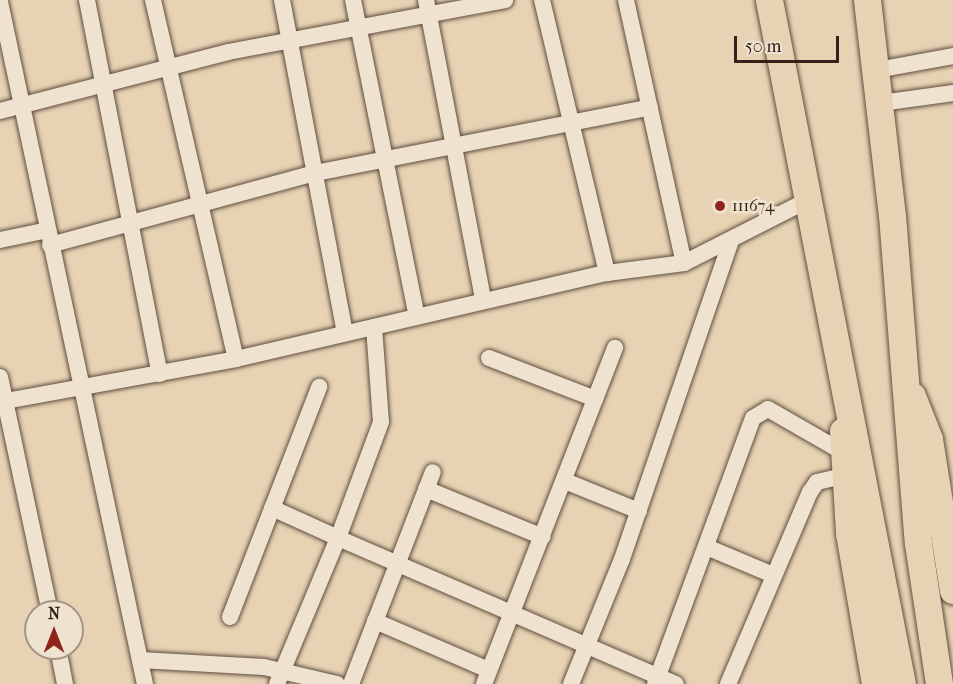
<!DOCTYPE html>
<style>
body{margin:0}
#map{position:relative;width:953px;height:684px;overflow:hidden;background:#e7d3b3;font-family:"IM FELL French Canon",serif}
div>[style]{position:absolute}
.roads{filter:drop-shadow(0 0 2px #604e40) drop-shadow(0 0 2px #604e40)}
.minor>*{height:16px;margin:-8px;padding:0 8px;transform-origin:8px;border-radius:8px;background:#efe2ce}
.trunk>*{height:27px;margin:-13.5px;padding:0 13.5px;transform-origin:13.5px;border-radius:13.5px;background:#e7d3b3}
.dots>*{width:16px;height:16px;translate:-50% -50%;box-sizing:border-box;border:3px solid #efe2ce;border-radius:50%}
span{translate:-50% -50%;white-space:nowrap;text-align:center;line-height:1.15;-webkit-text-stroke:5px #efe2ce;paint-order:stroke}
.poi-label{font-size:16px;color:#33211a}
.left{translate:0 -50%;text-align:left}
.north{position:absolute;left:24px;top:600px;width:60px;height:60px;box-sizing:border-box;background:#efe2ce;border:2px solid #a49586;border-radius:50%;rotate:0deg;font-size:16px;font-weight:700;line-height:24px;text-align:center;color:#33211a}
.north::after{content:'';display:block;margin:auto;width:21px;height:27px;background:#8f2418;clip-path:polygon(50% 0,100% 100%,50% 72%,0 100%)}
.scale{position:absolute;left:734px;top:36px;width:105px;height:27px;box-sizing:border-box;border:3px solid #33211a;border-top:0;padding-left:8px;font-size:18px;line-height:21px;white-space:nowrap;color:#33211a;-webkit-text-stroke:4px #efe2ce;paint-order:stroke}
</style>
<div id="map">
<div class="roads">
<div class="minor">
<i style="left:87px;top:0;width:381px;rotate:79deg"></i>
<i style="left:153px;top:0;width:368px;rotate:77deg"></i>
<i style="left:282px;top:0;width:339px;rotate:79.3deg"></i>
<i style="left:353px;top:0;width:319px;rotate:78.6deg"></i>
<i style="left:426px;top:0;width:304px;rotate:79.2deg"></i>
<i style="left:542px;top:0;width:281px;rotate:76.6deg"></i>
<i style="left:626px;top:0;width:269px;rotate:77.6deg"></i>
<i style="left:0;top:2px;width:697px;rotate:78deg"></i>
<i style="left:877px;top:70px;width:77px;rotate:-10.4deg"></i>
<i style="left:881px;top:103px;width:73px;rotate:-7.9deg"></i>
<i style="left:0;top:111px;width:236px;rotate:-14.5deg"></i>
<i style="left:228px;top:52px;width:282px;rotate:-10.6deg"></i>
<i style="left:0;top:240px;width:49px;rotate:-11.8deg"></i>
<i style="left:50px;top:245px;width:275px;rotate:-15.2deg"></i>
<i style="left:315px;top:173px;width:341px;rotate:-11.1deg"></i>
<i style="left:374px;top:327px;width:95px;rotate:85.8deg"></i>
<i style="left:381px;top:422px;width:124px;rotate:110.3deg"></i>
<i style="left:338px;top:538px;width:368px;rotate:23.4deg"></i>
<i style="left:489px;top:358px;width:114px;rotate:21.1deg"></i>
<i style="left:0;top:377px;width:240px;rotate:78deg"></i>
<i style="left:0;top:402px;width:240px;rotate:-10.3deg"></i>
<i style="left:236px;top:359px;width:381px;rotate:-13.1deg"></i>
<i style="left:607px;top:273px;width:78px;rotate:-7.4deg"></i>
<i style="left:684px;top:263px;width:135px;rotate:-26.9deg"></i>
<i style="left:565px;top:481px;width:80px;rotate:22.1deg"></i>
<i style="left:426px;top:489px;width:126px;rotate:22.3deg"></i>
<i style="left:272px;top:508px;width:72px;rotate:24.4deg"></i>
<i style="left:338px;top:538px;width:158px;rotate:112.7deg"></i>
<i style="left:709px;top:548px;width:67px;rotate:22.8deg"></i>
<i style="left:230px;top:617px;width:247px;rotate:-68.8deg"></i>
<i style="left:375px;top:621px;width:124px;rotate:23.3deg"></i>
<i style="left:58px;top:648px;width:37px;rotate:79deg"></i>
<i style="left:140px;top:660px;width:124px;rotate:3.2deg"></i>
<i style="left:264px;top:667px;width:75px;rotate:13.1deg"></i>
<i style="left:351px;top:684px;width:227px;rotate:-68.9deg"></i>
<i style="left:484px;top:684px;width:361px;rotate:-68.7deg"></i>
<i style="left:571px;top:684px;width:135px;rotate:-67.8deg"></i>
<i style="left:622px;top:559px;width:334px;rotate:-71.1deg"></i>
<i style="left:655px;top:684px;width:283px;rotate:-69.8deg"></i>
<i style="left:753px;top:418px;width:17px;rotate:-31deg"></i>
<i style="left:768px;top:409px;width:84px;rotate:29.9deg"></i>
<i style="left:728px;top:684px;width:209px;rotate:-66.9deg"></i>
<i style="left:810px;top:492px;width:12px;rotate:-55deg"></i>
<i style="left:817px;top:482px;width:28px;rotate:-13deg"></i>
</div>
<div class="trunk">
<i style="left:769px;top:0;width:697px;rotate:79deg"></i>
<i style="left:867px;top:0;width:216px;rotate:83.4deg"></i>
<i style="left:892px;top:215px;width:329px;rotate:85.5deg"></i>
<i style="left:918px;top:543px;width:143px;rotate:81.5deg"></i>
<i style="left:912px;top:396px;width:46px;rotate:68.4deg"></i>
<i style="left:929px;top:439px;width:153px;rotate:81deg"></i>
<i style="left:843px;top:431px;width:102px;rotate:86.6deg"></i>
<i style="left:849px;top:533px;width:153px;rotate:80.2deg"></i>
</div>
</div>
<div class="dots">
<i style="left:720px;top:206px;background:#8f2418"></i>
</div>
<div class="poi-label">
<span class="left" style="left:732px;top:206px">111674</span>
</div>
<div class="north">N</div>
<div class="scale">50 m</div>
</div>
